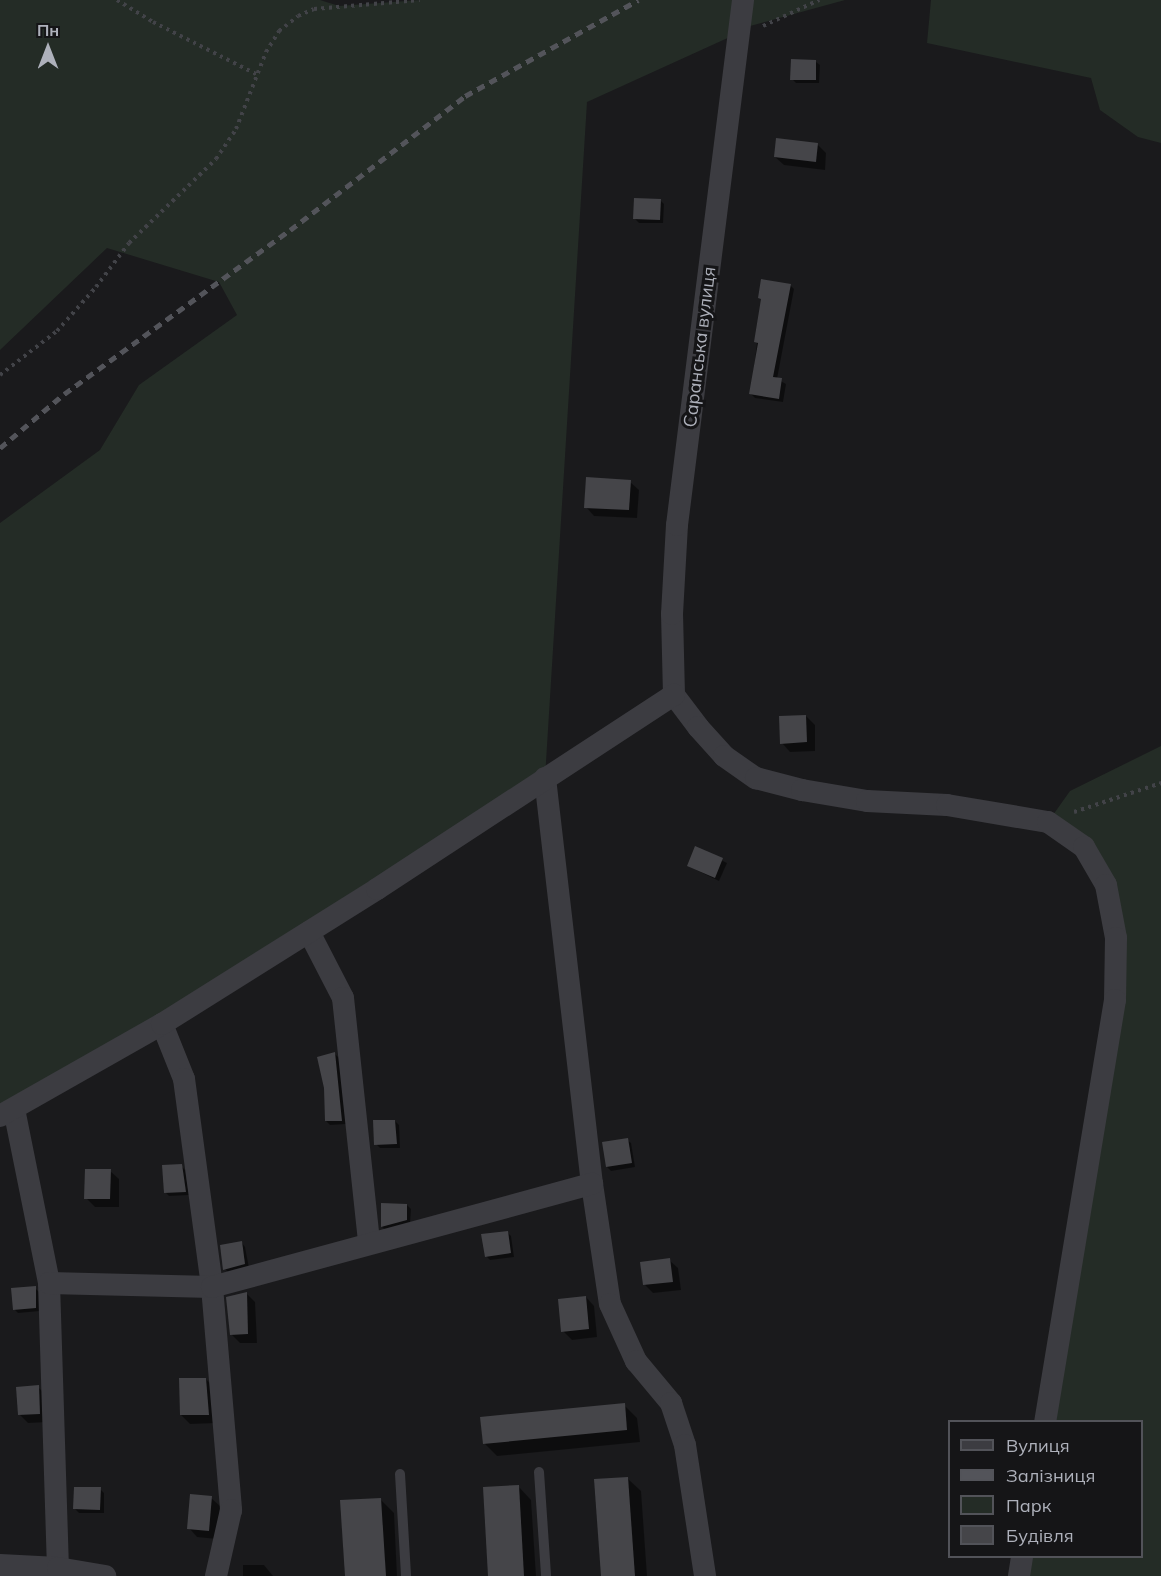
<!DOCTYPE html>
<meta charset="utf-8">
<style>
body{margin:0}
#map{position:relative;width:1161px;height:1576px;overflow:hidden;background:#1a1a1c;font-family:Mulish,sans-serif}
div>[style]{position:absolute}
.green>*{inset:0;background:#242c26}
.shadow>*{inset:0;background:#0007}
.building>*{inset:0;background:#454549}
.path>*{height:4px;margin-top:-2px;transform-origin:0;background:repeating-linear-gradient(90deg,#424348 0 3px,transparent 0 7.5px)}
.service>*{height:10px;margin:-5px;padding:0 5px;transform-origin:5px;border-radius:5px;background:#3c3c41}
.minor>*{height:22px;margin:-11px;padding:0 11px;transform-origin:11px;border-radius:11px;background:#3c3c41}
.rail>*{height:4.5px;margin-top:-2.25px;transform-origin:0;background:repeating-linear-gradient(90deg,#53545a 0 8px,transparent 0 14px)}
span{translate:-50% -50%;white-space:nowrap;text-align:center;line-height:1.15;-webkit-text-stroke:6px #151517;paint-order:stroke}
.street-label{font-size:18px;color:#aeb1bb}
.legend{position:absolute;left:948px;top:1420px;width:195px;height:138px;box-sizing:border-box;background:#151517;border:2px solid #525359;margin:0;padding:8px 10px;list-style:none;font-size:18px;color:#aeb1bb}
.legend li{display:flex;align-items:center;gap:12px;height:30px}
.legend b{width:30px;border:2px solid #525359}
.north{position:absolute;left:18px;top:18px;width:60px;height:60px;-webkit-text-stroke:4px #151517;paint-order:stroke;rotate:0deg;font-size:16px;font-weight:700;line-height:24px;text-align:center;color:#aeb1bb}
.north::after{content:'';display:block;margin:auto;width:21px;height:27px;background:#aeb1bb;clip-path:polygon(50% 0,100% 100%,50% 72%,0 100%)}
</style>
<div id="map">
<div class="green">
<i style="clip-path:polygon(0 0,320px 0,339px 6px,420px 0,734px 0,732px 36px,587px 102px,545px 778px,0 1116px,0 523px,100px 450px,139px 385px,237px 315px,219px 282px,107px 248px,0 350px)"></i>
<i style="clip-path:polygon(752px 0,845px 0,750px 26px)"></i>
<i style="clip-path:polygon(931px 0,1161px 0,1161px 143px,1138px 137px,1100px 110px,1091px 78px,927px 43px)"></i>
<i style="clip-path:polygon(1161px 746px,1161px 1576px,1019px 1576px,1022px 1557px,1142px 1556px,1142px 1422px,1045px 1421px,1115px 1000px,1106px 885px,1048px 822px,1070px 791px)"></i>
</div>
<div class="shadow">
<i style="clip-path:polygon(816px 62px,820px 65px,819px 83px,796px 83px,792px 79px)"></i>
<i style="clip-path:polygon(818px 145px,826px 153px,825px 170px,784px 165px,775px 157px)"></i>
<i style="clip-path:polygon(660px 200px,664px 204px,663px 223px,639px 223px,635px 219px)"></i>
<i style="clip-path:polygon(790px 285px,794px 289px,777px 379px,786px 384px,783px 402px,755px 398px,751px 394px,762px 300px)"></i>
<i style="clip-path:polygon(630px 482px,639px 490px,637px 518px,594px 516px,586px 507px)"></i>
<i style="clip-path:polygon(806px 716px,815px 725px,815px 751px,790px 752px,782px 743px)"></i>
<i style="clip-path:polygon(696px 848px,727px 863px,719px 881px,688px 866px)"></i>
<i style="clip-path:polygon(335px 1054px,339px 1058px,346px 1124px,330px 1125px,326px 1121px)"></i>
<i style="clip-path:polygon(395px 1121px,399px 1125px,400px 1148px,380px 1148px,376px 1144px)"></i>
<i style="clip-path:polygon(627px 1140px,631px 1143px,635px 1167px,611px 1171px,607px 1167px)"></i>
<i style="clip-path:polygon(181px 1166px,185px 1170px,189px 1195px,169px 1196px,165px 1192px)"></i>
<i style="clip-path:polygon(110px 1171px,119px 1179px,119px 1207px,95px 1207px,86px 1198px)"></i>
<i style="clip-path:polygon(407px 1205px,411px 1209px,410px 1224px,386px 1230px,382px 1227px)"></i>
<i style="clip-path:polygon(507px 1232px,511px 1236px,514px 1257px,490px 1260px,486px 1256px)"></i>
<i style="clip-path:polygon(242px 1243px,245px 1247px,249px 1268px,229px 1273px,225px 1269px)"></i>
<i style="clip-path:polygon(669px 1260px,678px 1268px,681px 1290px,653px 1293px,645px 1285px)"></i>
<i style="clip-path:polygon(35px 1288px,39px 1292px,40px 1311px,18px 1313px,14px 1309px)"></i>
<i style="clip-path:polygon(246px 1293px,255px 1302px,257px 1343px,240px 1343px,231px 1334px)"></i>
<i style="clip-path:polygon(586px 1297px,594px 1306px,597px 1337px,572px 1340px,563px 1331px)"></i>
<i style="clip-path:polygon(206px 1379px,214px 1388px,217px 1423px,190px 1424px,181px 1415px)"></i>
<i style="clip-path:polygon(38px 1387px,47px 1396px,48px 1422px,28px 1423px,19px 1414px)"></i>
<i style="clip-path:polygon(624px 1405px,637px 1418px,640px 1442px,497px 1456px,484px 1443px)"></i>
<i style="clip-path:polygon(627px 1478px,641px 1491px,647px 1576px,602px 1576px)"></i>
<i style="clip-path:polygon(518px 1486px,531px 1500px,536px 1576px,490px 1576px)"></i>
<i style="clip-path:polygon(100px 1489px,104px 1493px,104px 1513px,79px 1513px,75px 1509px)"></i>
<i style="clip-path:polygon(211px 1498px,220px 1506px,217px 1539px,197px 1537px,189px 1528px)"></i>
<i style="clip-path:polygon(380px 1499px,394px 1513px,397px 1576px,347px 1576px)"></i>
<i style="clip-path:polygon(243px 1565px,264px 1565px,273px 1576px,243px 1576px)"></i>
</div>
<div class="building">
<i style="clip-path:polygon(791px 59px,816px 60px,816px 80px,790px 80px)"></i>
<i style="clip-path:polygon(776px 138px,818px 143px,816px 162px,774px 157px)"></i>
<i style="clip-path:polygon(634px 198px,661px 199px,660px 220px,633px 219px)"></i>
<i style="clip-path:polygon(761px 279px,791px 284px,773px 377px,782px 378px,779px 399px,749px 394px,758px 343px,754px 342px,761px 299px,758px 298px)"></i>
<i style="clip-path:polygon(586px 477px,631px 480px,629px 510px,584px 508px)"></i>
<i style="clip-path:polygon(806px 715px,807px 742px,780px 744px,779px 716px)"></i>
<i style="clip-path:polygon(695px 846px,723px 858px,715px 878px,687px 866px)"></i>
<i style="clip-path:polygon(335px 1052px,342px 1121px,325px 1121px,324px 1088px,317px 1057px)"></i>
<i style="clip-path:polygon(373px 1120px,395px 1120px,397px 1144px,374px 1145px)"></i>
<i style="clip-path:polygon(628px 1138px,632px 1163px,606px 1167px,602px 1142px)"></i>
<i style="clip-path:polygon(182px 1164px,186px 1192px,164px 1193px,162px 1165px)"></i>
<i style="clip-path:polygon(85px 1169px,111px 1169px,110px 1199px,84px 1199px)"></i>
<i style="clip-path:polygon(381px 1203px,407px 1204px,407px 1220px,381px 1227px)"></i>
<i style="clip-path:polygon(508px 1231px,511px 1253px,485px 1257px,481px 1234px)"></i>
<i style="clip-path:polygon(242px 1241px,245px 1264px,223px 1270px,220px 1245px)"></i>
<i style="clip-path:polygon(670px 1258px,673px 1282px,643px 1285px,640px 1262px)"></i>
<i style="clip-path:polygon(36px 1286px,36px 1308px,13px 1310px,11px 1288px)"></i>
<i style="clip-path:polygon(247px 1292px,248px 1334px,230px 1335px,226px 1297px)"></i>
<i style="clip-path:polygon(586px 1296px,589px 1329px,561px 1332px,558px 1299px)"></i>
<i style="clip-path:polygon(179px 1378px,206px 1378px,209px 1415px,180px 1415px)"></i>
<i style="clip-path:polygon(39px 1385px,40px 1414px,18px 1415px,16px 1387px)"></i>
<i style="clip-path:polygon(625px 1403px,627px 1430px,483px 1444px,480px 1417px)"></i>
<i style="clip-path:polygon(628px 1477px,635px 1576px,601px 1576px,594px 1479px)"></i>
<i style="clip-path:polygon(519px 1485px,524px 1576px,488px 1576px,483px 1487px)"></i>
<i style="clip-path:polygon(74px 1487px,101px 1487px,100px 1510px,73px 1509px)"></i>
<i style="clip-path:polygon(190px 1494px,212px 1496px,209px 1531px,187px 1529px)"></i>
<i style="clip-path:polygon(381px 1498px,386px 1576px,345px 1576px,340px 1500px)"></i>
</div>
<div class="path">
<i style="left:117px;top:0;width:42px;rotate:31.4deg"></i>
<i style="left:153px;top:22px;width:118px;rotate:26.8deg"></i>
<i style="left:763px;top:26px;width:62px;rotate:-24.9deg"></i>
<i style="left:0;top:375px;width:72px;rotate:-37.7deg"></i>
<i style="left:57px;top:331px;width:59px;rotate:-48.4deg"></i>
<i style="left:96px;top:287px;width:55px;rotate:-53.1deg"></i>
<i style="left:129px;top:243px;width:121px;rotate:-44deg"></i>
<i style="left:216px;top:159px;width:36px;rotate:-56deg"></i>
<i style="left:236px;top:129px;width:83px;rotate:-68.7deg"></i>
<i style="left:266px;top:52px;width:25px;rotate:-58deg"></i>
<i style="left:279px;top:31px;width:24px;rotate:-38deg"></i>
<i style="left:298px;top:16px;width:17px;rotate:-24deg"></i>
<i style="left:314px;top:9px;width:106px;rotate:-4.9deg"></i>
<i style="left:1074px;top:812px;width:92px;rotate:-18.4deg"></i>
</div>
<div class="service">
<i style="left:539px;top:1472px;width:104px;rotate:86.1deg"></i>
<i style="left:400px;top:1474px;width:102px;rotate:86.6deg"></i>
</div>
<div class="minor">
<i style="left:674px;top:695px;width:40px;rotate:53deg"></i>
<i style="left:698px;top:727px;width:39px;rotate:48deg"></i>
<i style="left:724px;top:756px;width:39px;rotate:35deg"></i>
<i style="left:756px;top:778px;width:48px;rotate:14.6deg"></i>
<i style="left:802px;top:790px;width:66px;rotate:9.6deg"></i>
<i style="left:867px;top:801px;width:80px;rotate:2.9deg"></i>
<i style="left:947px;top:805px;width:102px;rotate:9.6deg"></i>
<i style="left:1048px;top:822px;width:44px;rotate:34.8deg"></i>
<i style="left:1084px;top:847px;width:44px;rotate:59.9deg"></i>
<i style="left:1106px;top:885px;width:54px;rotate:79.3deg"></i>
<i style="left:1116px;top:938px;width:62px;rotate:90.9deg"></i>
<i style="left:1115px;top:1000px;width:428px;rotate:99.4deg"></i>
<i style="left:674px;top:695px;width:81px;rotate:-91.4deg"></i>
<i style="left:672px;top:614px;width:89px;rotate:-86.8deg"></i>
<i style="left:677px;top:525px;width:529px;rotate:-82.83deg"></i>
<i style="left:545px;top:778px;width:409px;rotate:83.4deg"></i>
<i style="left:592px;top:1184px;width:121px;rotate:81.5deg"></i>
<i style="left:610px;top:1304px;width:63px;rotate:65.5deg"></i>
<i style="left:636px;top:1361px;width:55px;rotate:50.2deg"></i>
<i style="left:671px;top:1403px;width:44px;rotate:71.6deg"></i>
<i style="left:685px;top:1445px;width:133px;rotate:81.3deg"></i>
<i style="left:309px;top:932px;width:74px;rotate:62.7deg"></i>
<i style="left:343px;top:998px;width:246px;rotate:83.9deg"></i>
<i style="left:162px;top:1024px;width:59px;rotate:68.2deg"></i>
<i style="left:184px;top:1079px;width:210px;rotate:82.3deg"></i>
<i style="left:212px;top:1287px;width:224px;rotate:85.1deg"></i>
<i style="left:231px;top:1510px;width:68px;rotate:102.8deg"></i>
<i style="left:14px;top:1109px;width:177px;rotate:78.6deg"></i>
<i style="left:49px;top:1283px;width:285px;rotate:88.2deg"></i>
<i style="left:0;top:1116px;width:186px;rotate:-29.6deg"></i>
<i style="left:162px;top:1024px;width:254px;rotate:-32.1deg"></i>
<i style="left:377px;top:889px;width:355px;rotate:-33.2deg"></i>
<i style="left:49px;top:1283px;width:163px;rotate:1.4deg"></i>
<i style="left:212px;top:1287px;width:394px;rotate:-15.2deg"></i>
<i style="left:0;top:1565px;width:58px;rotate:3deg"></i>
<i style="left:58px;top:1568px;width:48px;rotate:9.7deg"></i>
<i style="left:1019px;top:1576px;width:20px;rotate:-81deg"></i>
</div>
<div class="rail">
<i style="left:0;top:448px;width:84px;rotate:-40.2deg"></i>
<i style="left:64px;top:394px;width:279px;rotate:-36deg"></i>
<i style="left:290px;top:230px;width:220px;rotate:-37.4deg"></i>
<i style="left:465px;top:96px;width:198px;rotate:-29deg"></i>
</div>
<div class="street-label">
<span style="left:700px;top:347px;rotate:-83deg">Саранська вулиця</span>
</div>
<ul class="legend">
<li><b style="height:8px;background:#3c3c41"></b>Вулиця</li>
<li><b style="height:8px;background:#53545a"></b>Залізниця</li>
<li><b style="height:16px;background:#242c26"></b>Парк</li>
<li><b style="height:16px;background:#454549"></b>Будівля</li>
</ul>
<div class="north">Пн</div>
</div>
